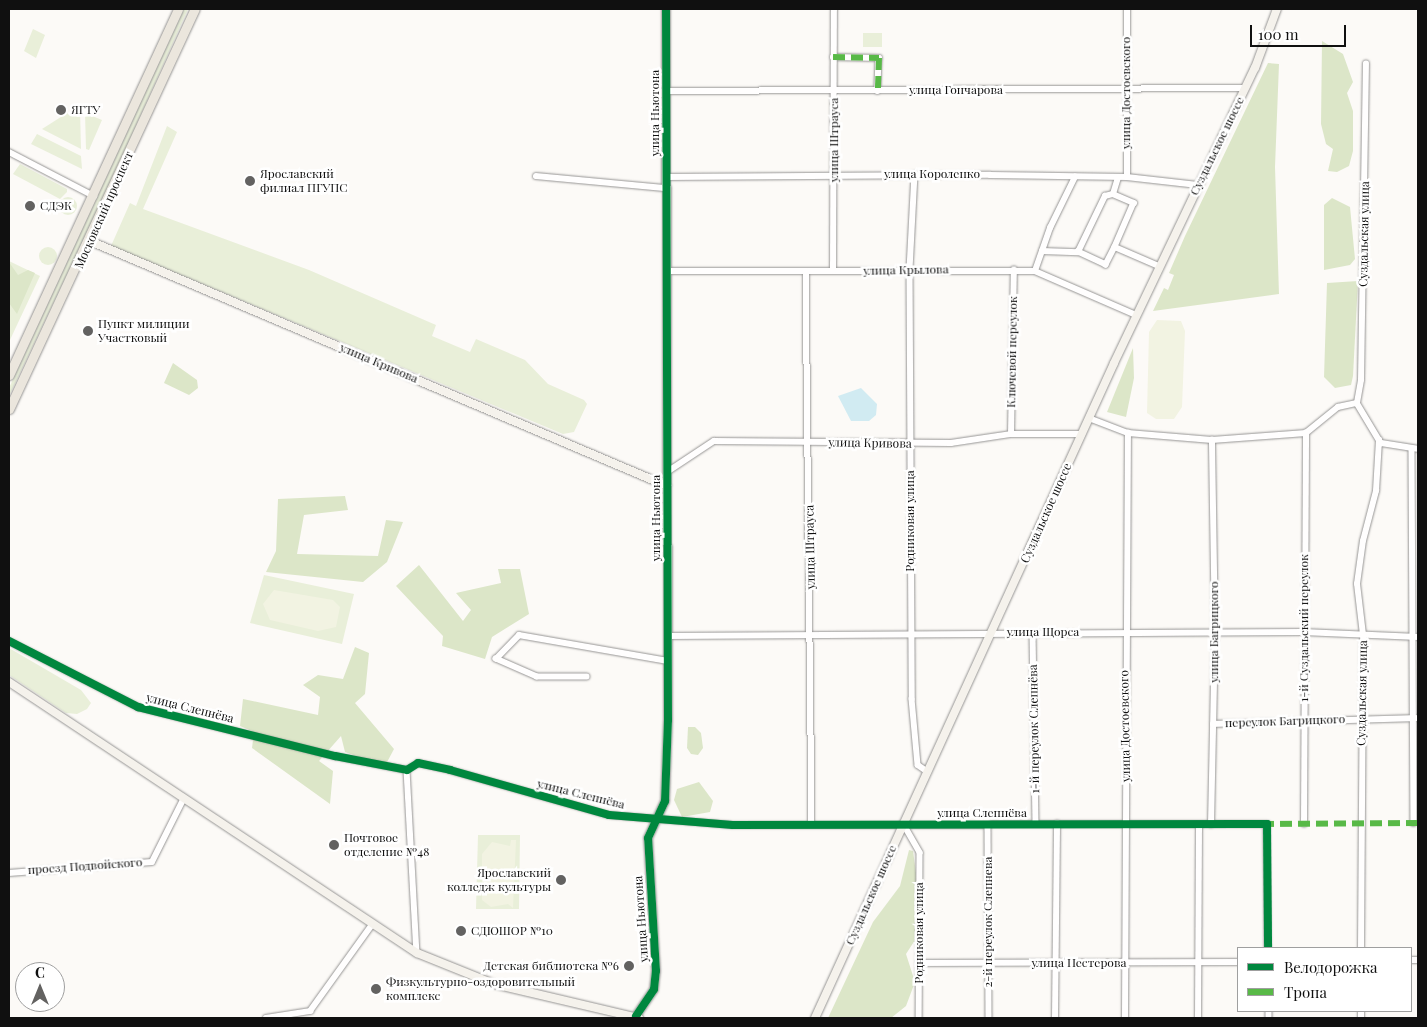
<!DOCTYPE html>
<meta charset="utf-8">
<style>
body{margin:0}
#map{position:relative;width:1427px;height:1027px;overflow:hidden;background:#fcfaf7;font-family:"Playfair Display",serif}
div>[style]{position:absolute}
.green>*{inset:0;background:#e9efd9}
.round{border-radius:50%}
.forest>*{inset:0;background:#dce6c8}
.pitch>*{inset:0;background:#f2f3e2}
.water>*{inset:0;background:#d1ebf2}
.roads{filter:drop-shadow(0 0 1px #969594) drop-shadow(0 0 1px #969594)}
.street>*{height:5.5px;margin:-2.75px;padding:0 2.75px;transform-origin:2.75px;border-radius:2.75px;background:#fffefe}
.secondary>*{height:8px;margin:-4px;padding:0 4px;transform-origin:4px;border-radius:4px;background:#f5f2ec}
.primary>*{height:9px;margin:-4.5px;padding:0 4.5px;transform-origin:4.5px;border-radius:4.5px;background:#ebe6dd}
.quiet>*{height:6px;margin-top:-3px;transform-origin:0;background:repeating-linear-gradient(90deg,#58b947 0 12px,transparent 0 18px)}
.cycleway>*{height:8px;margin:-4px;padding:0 4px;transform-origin:4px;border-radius:4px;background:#00873e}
.dots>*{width:14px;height:14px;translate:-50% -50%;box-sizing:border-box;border:2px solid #fff;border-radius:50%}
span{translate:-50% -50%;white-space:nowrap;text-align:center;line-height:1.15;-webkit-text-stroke:5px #fff;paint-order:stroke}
.street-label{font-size:12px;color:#101010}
.poi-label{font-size:12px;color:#101010}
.left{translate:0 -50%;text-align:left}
.right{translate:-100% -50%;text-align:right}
.frame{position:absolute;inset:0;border:10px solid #101010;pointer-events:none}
.legend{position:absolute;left:1237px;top:947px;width:175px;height:65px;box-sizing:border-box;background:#fff;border:1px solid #9f9f9f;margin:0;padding:6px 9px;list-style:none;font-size:15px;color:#101010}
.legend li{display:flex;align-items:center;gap:10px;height:25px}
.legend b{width:25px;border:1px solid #9f9f9f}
.north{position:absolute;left:15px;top:962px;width:50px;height:50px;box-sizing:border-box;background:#fff;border:1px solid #9f9f9f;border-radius:50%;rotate:0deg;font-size:14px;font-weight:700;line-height:20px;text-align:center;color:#101010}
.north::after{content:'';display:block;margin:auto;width:18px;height:22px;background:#636261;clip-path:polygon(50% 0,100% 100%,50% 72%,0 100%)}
.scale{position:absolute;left:1250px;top:25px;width:96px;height:22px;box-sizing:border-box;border:2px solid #101010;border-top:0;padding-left:6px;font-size:15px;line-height:18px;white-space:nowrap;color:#101010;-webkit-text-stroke:4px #fff;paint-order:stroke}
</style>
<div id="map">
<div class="green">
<i style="clip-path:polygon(184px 9px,188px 9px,108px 188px,9px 396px,9px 388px)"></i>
<i style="clip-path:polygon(33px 29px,45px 35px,36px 58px,24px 51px)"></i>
<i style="clip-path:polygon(863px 33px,882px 33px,882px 47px,863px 47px)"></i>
<i style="clip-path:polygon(75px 108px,80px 110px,81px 149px,42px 129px)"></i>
<i style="clip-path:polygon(85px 113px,102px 120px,89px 150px,86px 149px)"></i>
<i style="clip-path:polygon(167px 126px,177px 132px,143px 209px,309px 270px,436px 325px,432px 336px,470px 352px,476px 339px,525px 360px,548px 384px,584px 400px,587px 404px,574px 432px,563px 434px,111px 246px,130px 203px,136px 206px)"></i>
<i style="clip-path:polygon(37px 134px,81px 156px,82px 169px,31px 144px)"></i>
<i style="clip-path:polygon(20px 164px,67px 189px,67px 192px,60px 199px,13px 174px)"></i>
<i class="round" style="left:59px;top:197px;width:18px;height:18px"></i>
<i class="round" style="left:39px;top:247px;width:18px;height:18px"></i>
<i style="clip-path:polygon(9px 261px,40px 276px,9px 342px)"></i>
<i style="clip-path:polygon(264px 575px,354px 594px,342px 644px,250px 623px)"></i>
<i style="clip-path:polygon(9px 648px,81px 690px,91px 703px,87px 709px,77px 714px,66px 713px,9px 675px)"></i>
<i style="clip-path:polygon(478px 835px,520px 835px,519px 909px,476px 909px)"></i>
</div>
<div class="forest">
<i style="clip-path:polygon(1322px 41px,1343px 54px,1353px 82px,1347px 93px,1353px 111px,1353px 151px,1349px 166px,1337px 172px,1328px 171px,1333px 149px,1326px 144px,1321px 124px)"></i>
<i style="clip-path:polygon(1268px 63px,1279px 64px,1275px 167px,1279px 294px,1153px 311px,1164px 288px,1168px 290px,1174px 275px,1169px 273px,1185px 236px)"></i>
<i style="clip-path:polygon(1332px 198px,1350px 207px,1355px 259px,1350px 265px,1324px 270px,1324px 205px)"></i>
<i style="clip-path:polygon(9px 262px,18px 275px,28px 270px,35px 273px,17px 314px,9px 303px)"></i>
<i style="clip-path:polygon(1358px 281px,1353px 376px,1351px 385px,1335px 388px,1324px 377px,1327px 283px)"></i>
<i style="clip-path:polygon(1133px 348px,1134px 378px,1126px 417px,1107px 412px)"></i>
<i style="clip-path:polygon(173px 363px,197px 380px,198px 388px,189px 395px,164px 383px)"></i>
<i style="clip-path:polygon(345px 496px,348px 510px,304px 515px,297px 554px,378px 556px,386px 520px,403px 522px,387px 562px,363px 582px,266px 572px,276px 551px,278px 499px)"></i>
<i style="clip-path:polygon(419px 565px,463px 621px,471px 610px,456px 593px,501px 583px,498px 569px,520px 569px,529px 614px,492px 637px,485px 659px,442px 646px,443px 636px,396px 586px)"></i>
<i style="clip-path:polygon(355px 647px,369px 653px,365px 694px,355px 703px,394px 749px,385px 766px,345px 752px,341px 736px,319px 761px,333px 771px,330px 804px,252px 748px,254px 732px,240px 726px,243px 699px,318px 715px,320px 697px,303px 685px,318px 675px,343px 679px)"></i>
<i style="clip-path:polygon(688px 727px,695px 727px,701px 733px,703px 748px,698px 755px,691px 754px,687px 748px)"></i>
<i style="clip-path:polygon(699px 782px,713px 801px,710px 812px,682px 817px,674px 800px,677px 789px)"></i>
<i style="clip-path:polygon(909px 850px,913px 851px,918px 887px,917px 937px,906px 954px,915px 982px,906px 1006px,891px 1018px,828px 1018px,873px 922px,900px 886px)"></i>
</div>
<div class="pitch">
<i style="clip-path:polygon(1157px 320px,1181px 321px,1185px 331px,1182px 407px,1174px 419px,1156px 419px,1147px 413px,1149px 332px)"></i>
<i style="clip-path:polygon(274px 590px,333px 600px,340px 607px,336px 627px,318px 631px,270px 620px,263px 604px)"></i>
<i style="clip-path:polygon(511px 840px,516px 840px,513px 908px,508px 904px,491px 907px,482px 900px,482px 854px,492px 842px,510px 846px)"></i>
</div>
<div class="water">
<i style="clip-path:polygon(861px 388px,877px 404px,876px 415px,869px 421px,851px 421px,838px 396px)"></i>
</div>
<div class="roads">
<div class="street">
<i style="left:833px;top:57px;width:46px;rotate:1.2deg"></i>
<i style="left:879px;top:58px;width:33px;rotate:92deg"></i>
<i style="left:666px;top:91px;width:579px;rotate:-0.3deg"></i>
<i style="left:9px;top:152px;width:96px;rotate:27.4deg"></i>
<i style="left:915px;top:174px;width:95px;rotate:93deg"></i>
<i style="left:910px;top:269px;width:430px;rotate:89.7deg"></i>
<i style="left:912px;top:699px;width:66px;rotate:84.8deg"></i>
<i style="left:918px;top:765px;width:11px;rotate:34deg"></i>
<i style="left:536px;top:176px;width:131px;rotate:5.3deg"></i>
<i style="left:666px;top:177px;width:324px;rotate:-0.4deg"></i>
<i style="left:990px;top:175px;width:137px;rotate:0.8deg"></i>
<i style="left:1127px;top:177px;width:71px;rotate:6.4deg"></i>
<i style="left:1127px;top:177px;width:168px;rotate:-90deg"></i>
<i style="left:1113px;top:194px;width:17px;rotate:-73deg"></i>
<i style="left:1115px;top:247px;width:20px;rotate:117deg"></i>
<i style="left:1106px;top:265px;width:31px;rotate:-155deg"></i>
<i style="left:1078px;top:252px;width:62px;rotate:-64.3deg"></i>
<i style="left:1105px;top:196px;width:8px;rotate:-14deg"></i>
<i style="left:1113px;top:194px;width:23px;rotate:23deg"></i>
<i style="left:1134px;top:203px;width:48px;rotate:113.4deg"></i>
<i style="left:1115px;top:247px;width:48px;rotate:23.4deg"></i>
<i style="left:1042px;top:251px;width:36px;rotate:2deg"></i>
<i style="left:667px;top:271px;width:368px"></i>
<i style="left:1035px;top:271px;width:110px;rotate:23.5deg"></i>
<i style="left:806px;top:271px;width:552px;rotate:89.38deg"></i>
<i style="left:833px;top:271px;width:262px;rotate:-89.8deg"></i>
<i style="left:1035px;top:271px;width:46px;rotate:-70.8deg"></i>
<i style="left:1050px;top:228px;width:57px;rotate:-63.9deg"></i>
<i style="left:1357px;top:403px;width:23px;rotate:-80deg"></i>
<i style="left:1361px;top:380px;width:316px;rotate:-89.1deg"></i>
<i style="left:1357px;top:403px;width:47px;rotate:59deg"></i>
<i style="left:1381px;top:443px;width:37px;rotate:9deg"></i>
<i style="left:1089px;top:418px;width:42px;rotate:21deg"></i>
<i style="left:1128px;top:433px;width:84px;rotate:4.8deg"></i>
<i style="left:1212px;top:440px;width:94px;rotate:-4.3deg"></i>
<i style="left:1306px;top:433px;width:41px;rotate:-39.1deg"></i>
<i style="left:1338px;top:407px;width:19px;rotate:-12deg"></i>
<i style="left:1011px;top:434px;width:164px;rotate:-89deg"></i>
<i style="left:1412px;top:451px;width:372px;rotate:89.7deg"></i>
<i style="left:667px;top:472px;width:56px;rotate:-33.4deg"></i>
<i style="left:714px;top:441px;width:237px;rotate:0.5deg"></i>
<i style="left:951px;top:443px;width:61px;rotate:-8.5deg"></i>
<i style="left:1011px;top:434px;width:71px"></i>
<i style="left:1033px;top:633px;width:191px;rotate:89.1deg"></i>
<i style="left:668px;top:636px;width:635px;rotate:-0.36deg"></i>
<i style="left:1303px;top:632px;width:115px;rotate:2.5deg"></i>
<i style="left:9px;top:641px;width:145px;rotate:27.1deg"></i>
<i style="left:138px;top:707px;width:203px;rotate:14deg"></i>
<i style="left:335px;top:756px;width:73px;rotate:11deg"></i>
<i style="left:407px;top:770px;width:13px;rotate:-32deg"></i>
<i style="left:418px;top:763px;width:33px;rotate:12deg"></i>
<i style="left:450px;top:770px;width:165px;rotate:15.8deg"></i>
<i style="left:609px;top:815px;width:124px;rotate:4.6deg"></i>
<i style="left:733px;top:825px;width:534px;rotate:-0.11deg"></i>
<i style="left:1267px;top:824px;width:124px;rotate:89.5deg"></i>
<i style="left:587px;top:677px;width:50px;rotate:180deg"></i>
<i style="left:537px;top:677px;width:45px;rotate:-156.3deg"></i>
<i style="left:496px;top:659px;width:33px;rotate:-46deg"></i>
<i style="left:519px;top:635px;width:151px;rotate:9.9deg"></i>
<i style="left:1213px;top:724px;width:203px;rotate:-1.7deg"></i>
<i style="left:407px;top:770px;width:183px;rotate:86.9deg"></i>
<i style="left:903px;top:823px;width:34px;rotate:60deg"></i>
<i style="left:920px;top:853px;width:165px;rotate:90.3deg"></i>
<i style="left:1304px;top:824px;width:391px;rotate:-89.7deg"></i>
<i style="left:988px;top:825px;width:193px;rotate:89.7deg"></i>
<i style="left:1211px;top:825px;width:190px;rotate:-88.8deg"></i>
<i style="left:1215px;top:635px;width:195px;rotate:-90.9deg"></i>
<i style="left:9px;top:873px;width:143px;rotate:-4.4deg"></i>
<i style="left:152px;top:862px;width:69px;rotate:-63.4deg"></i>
<i style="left:1361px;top:948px;width:313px;rotate:-89.6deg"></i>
<i style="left:1363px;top:635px;width:51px;rotate:-96.7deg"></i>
<i style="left:1357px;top:584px;width:43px;rotate:-82.1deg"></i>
<i style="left:1363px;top:541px;width:52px;rotate:-75.4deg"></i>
<i style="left:1376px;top:491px;width:51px;rotate:-86.6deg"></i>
<i style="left:1411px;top:960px;width:7px"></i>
<i style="left:919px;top:963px;width:319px;rotate:-0.2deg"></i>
<i style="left:1269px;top:1011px;width:7px;rotate:90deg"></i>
<i style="left:266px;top:1018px;width:45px;rotate:-9deg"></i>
<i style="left:310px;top:1011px;width:105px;rotate:-54.3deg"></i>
<i style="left:1055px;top:1018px;width:194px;rotate:-89.4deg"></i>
<i style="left:1125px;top:1018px;width:585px;rotate:-89.71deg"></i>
<i style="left:1198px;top:1018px;width:193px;rotate:-89.7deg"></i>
<i style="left:1361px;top:1018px;width:7px;rotate:-90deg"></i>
</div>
<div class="secondary">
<i style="left:90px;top:241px;width:627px;rotate:23.01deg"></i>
<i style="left:9px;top:682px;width:490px;rotate:33.6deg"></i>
<i style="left:417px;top:953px;width:83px;rotate:21.9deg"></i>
<i style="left:494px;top:984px;width:149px;rotate:13.2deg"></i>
<i style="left:636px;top:1016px;width:32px;rotate:-56deg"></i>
<i style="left:654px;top:989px;width:18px;rotate:-84deg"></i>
<i style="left:656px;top:971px;width:133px;rotate:-93.4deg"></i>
<i style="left:648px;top:838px;width:41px;rotate:-65.3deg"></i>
<i style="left:665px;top:801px;width:81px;rotate:-87.9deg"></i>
<i style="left:668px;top:720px;width:711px;rotate:-90.16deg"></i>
<i style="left:815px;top:1018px;width:720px;rotate:-65.46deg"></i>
<i style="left:1114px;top:363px;width:327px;rotate:-64.5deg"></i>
<i style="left:1255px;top:68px;width:63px;rotate:-69.6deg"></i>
</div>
<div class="primary">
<i style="left:9px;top:375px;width:403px;rotate:-65.2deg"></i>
<i style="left:9px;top:409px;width:441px;rotate:-65.1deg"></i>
</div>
</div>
<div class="quiet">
<i style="left:833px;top:57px;width:46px;rotate:1.2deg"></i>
<i style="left:879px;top:58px;width:33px;rotate:92deg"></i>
<i style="left:1262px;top:824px;width:156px;rotate:-0.4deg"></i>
</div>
<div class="cycleway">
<i style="left:9px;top:641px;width:145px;rotate:27.1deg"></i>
<i style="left:138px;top:707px;width:203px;rotate:14deg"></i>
<i style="left:335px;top:756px;width:73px;rotate:11deg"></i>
<i style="left:407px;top:770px;width:13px;rotate:-32deg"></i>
<i style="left:418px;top:763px;width:33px;rotate:12deg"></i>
<i style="left:450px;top:770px;width:165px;rotate:15.8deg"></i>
<i style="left:609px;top:815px;width:124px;rotate:4.6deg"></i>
<i style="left:733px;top:825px;width:534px;rotate:-0.11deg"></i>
<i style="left:1267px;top:824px;width:124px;rotate:89.5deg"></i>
<i style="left:636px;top:1016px;width:32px;rotate:-56deg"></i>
<i style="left:654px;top:989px;width:18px;rotate:-84deg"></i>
<i style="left:656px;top:971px;width:133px;rotate:-93.4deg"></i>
<i style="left:648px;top:838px;width:41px;rotate:-65.3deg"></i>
<i style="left:665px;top:801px;width:81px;rotate:-87.9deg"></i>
<i style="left:668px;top:720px;width:711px;rotate:-90.16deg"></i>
</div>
<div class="dots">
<i style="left:61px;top:110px;background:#636261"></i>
<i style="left:250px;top:181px;background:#636261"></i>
<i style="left:30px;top:206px;background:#636261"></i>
<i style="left:88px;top:331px;background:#636261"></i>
<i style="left:334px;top:845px;background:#636261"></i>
<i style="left:561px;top:880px;background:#636261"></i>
<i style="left:461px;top:931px;background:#636261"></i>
<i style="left:629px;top:966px;background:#636261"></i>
<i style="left:376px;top:989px;background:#636261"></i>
</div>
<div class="street-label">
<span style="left:956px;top:90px">улица Гончарова</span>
<span style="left:1126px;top:93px;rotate:-90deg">улица Достоевского</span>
<span style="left:655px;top:113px;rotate:-90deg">улица Ньютона</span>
<span style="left:834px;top:140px;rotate:-90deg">улица Штрауса</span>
<span style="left:1217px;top:146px;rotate:-64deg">Суздальское шоссе</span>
<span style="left:932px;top:174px">улица Короленко</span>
<span style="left:104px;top:210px;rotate:-66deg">Московский проспект</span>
<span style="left:1364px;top:234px;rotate:-89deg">Суздальская улица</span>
<span style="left:906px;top:270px;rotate:-1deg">улица Крылова</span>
<span style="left:1012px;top:352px;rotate:-89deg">Ключевой переулок</span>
<span style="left:379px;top:363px;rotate:23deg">улица Кривова</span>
<span style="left:870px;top:443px;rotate:1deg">улица Кривова</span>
<span style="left:1046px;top:513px;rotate:-66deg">Суздальское шоссе</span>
<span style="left:656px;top:518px;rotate:-90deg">улица Ньютона</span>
<span style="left:910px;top:521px;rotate:-90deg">Родниковая улица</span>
<span style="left:810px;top:547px;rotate:-91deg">улица Штрауса</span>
<span style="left:1304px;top:628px;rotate:-90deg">1-й Суздальский переулок</span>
<span style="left:1043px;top:632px">улица Щорса</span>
<span style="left:1214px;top:632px;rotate:-90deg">улица Багрицкого</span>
<span style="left:1362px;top:693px;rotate:-89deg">Суздальская улица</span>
<span style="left:190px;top:708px;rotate:14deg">улица Слепнёва</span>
<span style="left:1285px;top:721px;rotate:-2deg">переулок Багрицкого</span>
<span style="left:1125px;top:726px;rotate:-91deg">улица Достоевского</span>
<span style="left:1034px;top:729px;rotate:-91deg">1-й переулок Слепнёва</span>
<span style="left:581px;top:794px;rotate:14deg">улица Слепнёва</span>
<span style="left:982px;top:813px">улица Слепнёва</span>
<span style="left:85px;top:866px;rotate:-4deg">проезд Подвойского</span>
<span style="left:871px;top:895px;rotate:-66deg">Суздальское шоссе</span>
<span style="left:641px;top:919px;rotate:-94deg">улица Ньютона</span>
<span style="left:988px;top:922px;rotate:-90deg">2-й переулок Слепнева</span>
<span style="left:919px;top:933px;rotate:-90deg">Родниковая улица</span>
<span style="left:1079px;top:963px">улица Нестерова</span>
</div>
<div class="poi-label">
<span class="left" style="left:71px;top:110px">ЯГТУ</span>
<span class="left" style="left:260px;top:181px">Ярославский<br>филиал ПГУПС</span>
<span class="left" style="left:40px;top:206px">СДЭК</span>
<span class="left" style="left:98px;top:331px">Пункт милиции<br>Участковый</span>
<span class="left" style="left:344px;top:845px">Почтовое<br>отделение №48</span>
<span class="right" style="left:551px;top:880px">Ярославский<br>колледж культуры</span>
<span class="left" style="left:471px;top:931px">СДЮШОР №10</span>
<span class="right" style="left:619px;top:966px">Детская библиотека №6</span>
<span class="left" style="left:386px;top:989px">Физкультурно-оздоровительный<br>комплекс</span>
</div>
<div class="frame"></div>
<ul class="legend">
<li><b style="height:6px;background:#00873e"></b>Велодорожка</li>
<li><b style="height:6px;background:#58b947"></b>Тропа</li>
</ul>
<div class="north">С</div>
<div class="scale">100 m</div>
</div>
